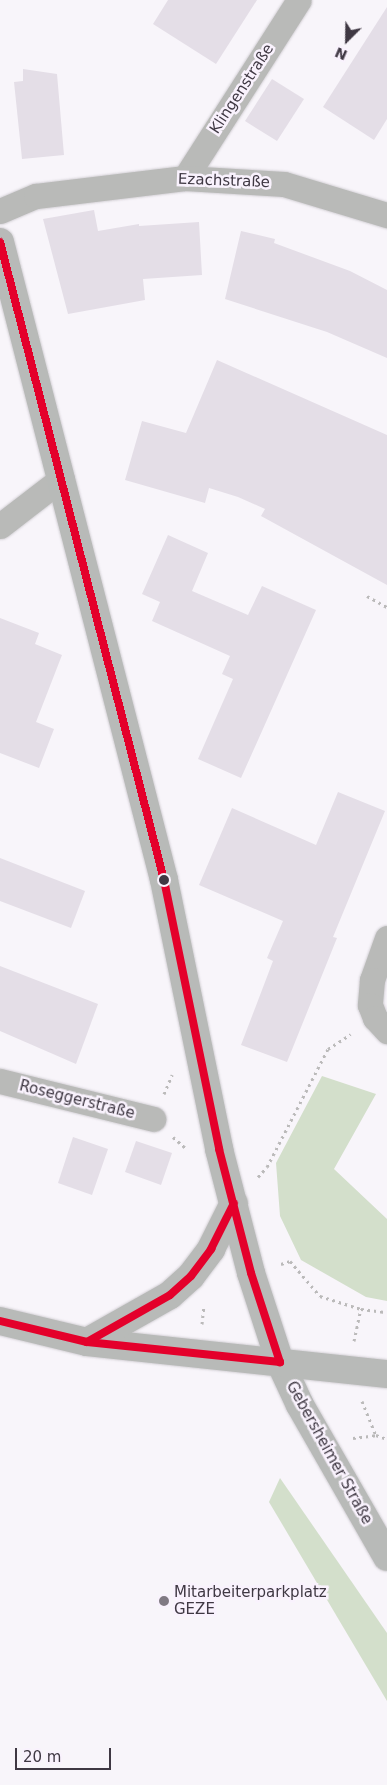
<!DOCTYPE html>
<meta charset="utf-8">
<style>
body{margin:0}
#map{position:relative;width:387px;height:1785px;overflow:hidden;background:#f8f5fa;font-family:"DejaVu Sans",sans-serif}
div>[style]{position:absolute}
.forest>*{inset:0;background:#d3dfcb}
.building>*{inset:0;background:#e4dee7}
.path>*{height:3px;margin-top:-1.5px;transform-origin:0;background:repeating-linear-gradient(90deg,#bbbaba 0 2.5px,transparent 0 6.5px)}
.roads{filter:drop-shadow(0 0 1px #d3d0d5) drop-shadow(0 0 1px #d3d0d5)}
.street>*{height:25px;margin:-12.5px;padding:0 12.5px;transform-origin:12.5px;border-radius:12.5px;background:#b9bab8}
.secondary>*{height:28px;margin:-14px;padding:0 14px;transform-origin:14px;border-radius:14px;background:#b8bab8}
.bus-1>*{height:8px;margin:-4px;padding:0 4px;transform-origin:4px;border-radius:4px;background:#e4002b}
.dots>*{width:14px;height:14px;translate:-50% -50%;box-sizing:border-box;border:2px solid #f9f2fd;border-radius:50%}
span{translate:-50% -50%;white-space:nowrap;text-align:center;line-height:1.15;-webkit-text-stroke:5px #f9f2fd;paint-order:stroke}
.street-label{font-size:15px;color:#3f3843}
.poi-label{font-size:15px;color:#3f3843}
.left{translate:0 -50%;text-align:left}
.north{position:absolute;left:322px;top:15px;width:50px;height:50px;-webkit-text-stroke:4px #f9f2fd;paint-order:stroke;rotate:203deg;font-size:14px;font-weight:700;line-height:20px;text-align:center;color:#3f3843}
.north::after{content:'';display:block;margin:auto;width:18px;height:22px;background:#3f3843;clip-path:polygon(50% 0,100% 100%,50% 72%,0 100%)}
.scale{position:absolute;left:15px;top:1748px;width:96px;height:22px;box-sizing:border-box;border:2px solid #3f3843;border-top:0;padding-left:6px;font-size:15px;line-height:18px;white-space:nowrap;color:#3f3843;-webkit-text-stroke:4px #f9f2fd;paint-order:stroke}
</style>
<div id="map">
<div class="forest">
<i style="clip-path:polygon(322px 1076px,376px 1094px,334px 1169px,387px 1219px,387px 1301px,366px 1297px,301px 1260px,280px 1216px,276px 1163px)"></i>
<i style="clip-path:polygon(280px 1478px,387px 1633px,387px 1701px,269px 1502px)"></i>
</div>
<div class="building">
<i style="clip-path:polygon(168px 0,257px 0,216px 64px,153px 24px)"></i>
<i style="clip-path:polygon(387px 7px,387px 119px,374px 140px,323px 107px)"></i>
<i style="clip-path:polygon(23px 69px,57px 74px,64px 155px,22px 159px,14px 82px,23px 81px)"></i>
<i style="clip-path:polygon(272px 79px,304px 99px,277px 141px,245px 121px)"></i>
<i style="clip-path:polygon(94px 210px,98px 231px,139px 224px,139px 226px,199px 222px,202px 275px,143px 279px,145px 300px,68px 314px,43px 219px)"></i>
<i style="clip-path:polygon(241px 231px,275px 239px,274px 243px,350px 271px,387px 290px,387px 358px,327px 332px,225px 299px)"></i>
<i style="clip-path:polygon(217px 360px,387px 435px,387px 585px,261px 516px,265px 509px,238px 497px,209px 488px,205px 503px,125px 480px,142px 421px,186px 433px)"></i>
<i style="clip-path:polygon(168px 535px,208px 553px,192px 591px,248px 615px,262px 586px,316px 610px,241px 778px,198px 759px,233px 679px,222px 674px,230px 656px,152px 621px,160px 602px,142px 594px)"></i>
<i style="clip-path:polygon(0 618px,39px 633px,35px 644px,62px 655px,36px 722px,54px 729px,39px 768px,0 753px)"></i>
<i style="clip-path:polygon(338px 792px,385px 811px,333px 937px,337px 938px,287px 1062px,241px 1045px,273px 961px,267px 958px,283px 921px,199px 885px,232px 808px,316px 845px)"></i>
<i style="clip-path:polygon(0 858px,85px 891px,71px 928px,0 901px)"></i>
<i style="clip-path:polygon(0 966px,98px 1004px,76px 1064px,0 1031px)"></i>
<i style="clip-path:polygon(73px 1137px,108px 1149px,92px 1195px,58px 1183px)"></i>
<i style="clip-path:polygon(136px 1141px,172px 1153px,161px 1185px,125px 1172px)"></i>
</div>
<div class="path">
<i style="left:367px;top:596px;width:23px;rotate:29deg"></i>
<i style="left:164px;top:1094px;width:21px;rotate:-67deg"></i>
<i style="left:173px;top:1137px;width:18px;rotate:41deg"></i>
<i style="left:258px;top:1177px;width:13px;rotate:-48deg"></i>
<i style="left:267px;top:1167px;width:133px;rotate:-62.7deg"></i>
<i style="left:328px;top:1049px;width:27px;rotate:-33deg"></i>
<i style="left:281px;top:1264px;width:9px;rotate:-18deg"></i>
<i style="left:290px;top:1261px;width:46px;rotate:49.4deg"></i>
<i style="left:320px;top:1296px;width:43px;rotate:17.6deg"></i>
<i style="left:361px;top:1309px;width:26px;rotate:7deg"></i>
<i style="left:202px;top:1324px;width:19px;rotate:-84deg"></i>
<i style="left:354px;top:1341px;width:33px;rotate:-78deg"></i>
<i style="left:362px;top:1401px;width:37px;rotate:68deg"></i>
<i style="left:353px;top:1438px;width:23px;rotate:-7deg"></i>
<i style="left:376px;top:1435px;width:12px;rotate:20deg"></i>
</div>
<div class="roads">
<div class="street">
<i style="left:185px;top:178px;width:211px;rotate:-57.4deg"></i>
<i style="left:0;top:211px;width:39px;rotate:-23deg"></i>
<i style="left:36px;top:196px;width:150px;rotate:-6.9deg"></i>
<i style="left:185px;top:178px;width:99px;rotate:3.5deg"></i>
<i style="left:284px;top:184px;width:108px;rotate:16.8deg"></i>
<i style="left:0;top:526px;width:78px;rotate:-37.7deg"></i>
<i style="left:387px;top:938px;width:45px;rotate:109.7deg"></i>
<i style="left:372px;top:980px;width:25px;rotate:95deg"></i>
<i style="left:370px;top:1005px;width:14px;rotate:69deg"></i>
<i style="left:375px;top:1018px;width:18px;rotate:47deg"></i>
<i style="left:0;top:1081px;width:158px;rotate:13.9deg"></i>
</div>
<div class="secondary">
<i style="left:0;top:242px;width:659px;rotate:75.58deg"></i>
<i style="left:164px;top:880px;width:275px;rotate:78.4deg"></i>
<i style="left:219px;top:1149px;width:128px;rotate:75.5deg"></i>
<i style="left:251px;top:1273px;width:94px;rotate:72deg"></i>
<i style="left:280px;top:1362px;width:47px;rotate:65.1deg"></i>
<i style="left:300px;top:1405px;width:175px;rotate:60.2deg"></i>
<i style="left:0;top:1321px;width:89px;rotate:13.6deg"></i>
<i style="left:87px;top:1342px;width:302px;rotate:6.1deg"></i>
<i style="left:87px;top:1342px;width:95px;rotate:-29.5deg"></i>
<i style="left:170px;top:1295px;width:28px;rotate:-42deg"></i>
<i style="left:191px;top:1276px;width:34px;rotate:-53deg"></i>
<i style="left:211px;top:1249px;width:51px;rotate:-63.4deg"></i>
</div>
</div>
<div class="bus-1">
<i style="left:0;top:242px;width:659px;rotate:75.58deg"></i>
<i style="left:164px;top:880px;width:275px;rotate:78.4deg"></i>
<i style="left:219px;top:1149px;width:128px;rotate:75.5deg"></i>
<i style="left:251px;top:1273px;width:94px;rotate:72deg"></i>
<i style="left:280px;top:1362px;width:194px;rotate:-174.1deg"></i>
<i style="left:87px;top:1342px;width:89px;rotate:-166.4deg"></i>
<i style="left:87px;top:1342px;width:95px;rotate:-29.5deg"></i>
<i style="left:170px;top:1295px;width:28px;rotate:-42deg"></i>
<i style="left:191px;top:1276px;width:34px;rotate:-53deg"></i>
<i style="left:211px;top:1249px;width:51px;rotate:-63.4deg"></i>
</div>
<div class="dots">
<i style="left:164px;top:880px;background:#3f3843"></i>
<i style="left:164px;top:1601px;background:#807a83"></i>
</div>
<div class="street-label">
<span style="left:242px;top:89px;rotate:-57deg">Klingenstraße</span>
<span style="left:224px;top:181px;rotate:2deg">Ezachstraße</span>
<span style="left:77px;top:1100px;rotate:14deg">Roseggerstraße</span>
<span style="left:329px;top:1453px;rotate:61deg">Gebersheimer Straße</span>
</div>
<div class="poi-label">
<span class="left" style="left:174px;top:1601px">Mitarbeiterparkplatz<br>GEZE</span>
</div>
<div class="north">N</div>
<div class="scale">20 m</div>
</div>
